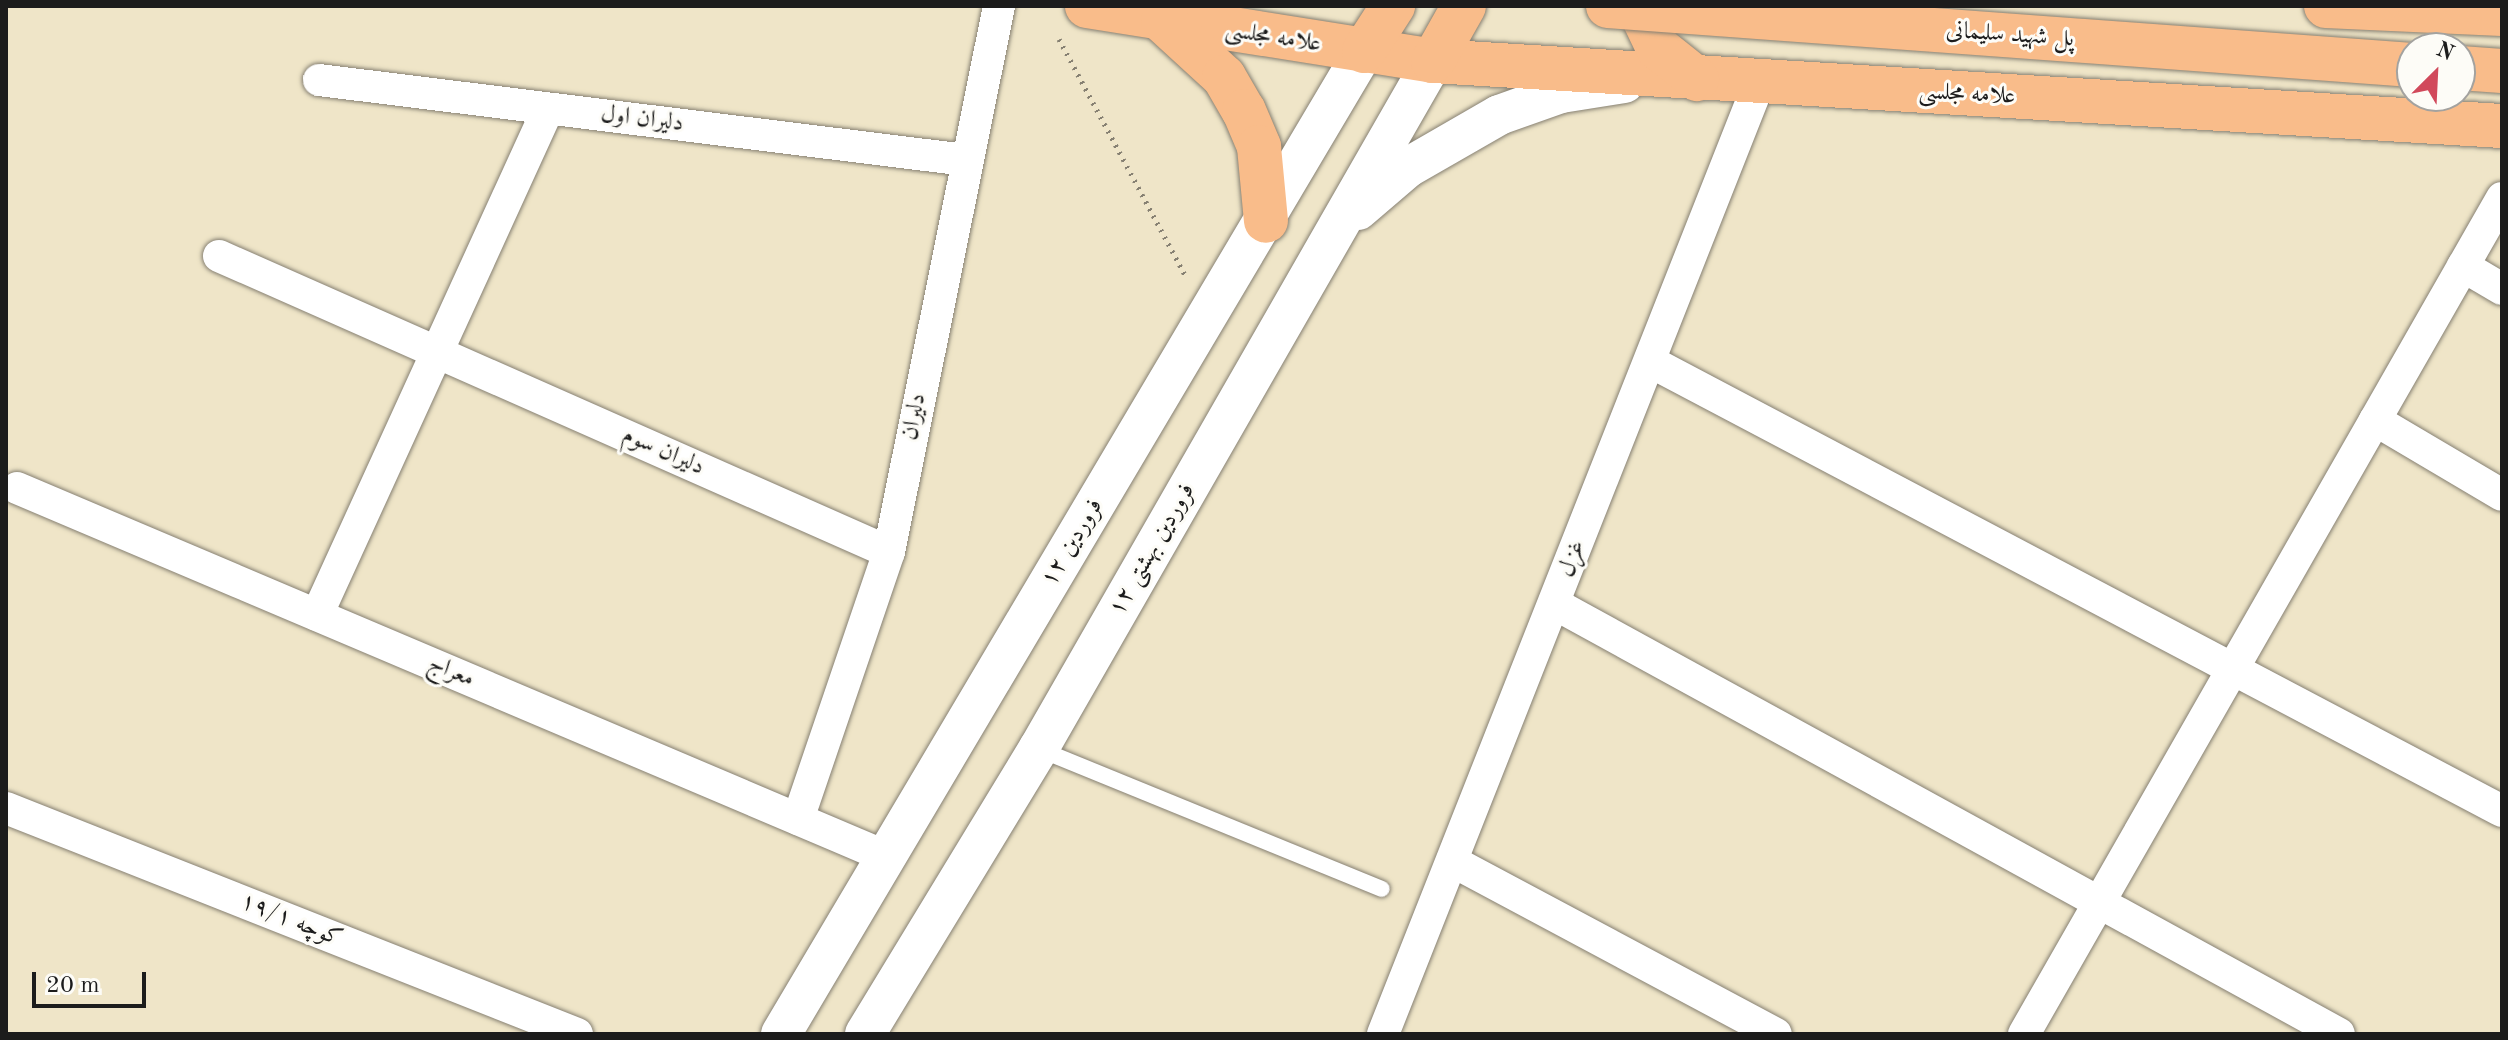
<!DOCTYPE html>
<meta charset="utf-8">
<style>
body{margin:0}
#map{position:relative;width:2508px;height:1040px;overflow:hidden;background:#efe5c8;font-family:"Old Standard TT",Amiri,serif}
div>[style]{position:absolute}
.path>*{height:5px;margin-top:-2.5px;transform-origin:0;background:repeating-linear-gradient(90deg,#868072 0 2px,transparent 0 8px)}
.roads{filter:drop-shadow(0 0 2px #868072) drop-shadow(0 0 2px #868072)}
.service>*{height:16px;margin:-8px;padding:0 8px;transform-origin:8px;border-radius:8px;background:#fff}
.minor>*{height:32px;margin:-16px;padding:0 16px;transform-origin:16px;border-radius:16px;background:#fff}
.tertiary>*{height:40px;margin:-20px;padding:0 20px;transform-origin:20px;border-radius:20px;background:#fff}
.trunk>*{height:44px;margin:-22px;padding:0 22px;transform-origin:22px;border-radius:22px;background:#f9bc8a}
.bridges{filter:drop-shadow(0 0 2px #868072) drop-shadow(0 0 2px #868072)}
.trunk-bridge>*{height:44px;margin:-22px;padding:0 22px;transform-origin:22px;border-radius:22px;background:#f9bc8a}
span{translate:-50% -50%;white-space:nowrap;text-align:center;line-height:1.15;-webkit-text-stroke:6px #fdfcf7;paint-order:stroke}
.street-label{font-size:24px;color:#1c1c1c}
.frame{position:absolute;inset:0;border:8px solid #1c1c1c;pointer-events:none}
.north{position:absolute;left:2396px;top:32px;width:80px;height:80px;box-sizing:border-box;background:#fdfcf7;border:2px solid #a3a29f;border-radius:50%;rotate:24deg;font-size:22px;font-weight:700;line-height:32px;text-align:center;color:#1c1c1c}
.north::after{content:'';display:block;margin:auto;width:28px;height:36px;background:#d1495b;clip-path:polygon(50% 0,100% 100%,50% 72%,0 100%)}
.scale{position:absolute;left:32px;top:972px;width:114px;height:36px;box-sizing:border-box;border:4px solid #1c1c1c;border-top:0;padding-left:10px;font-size:24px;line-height:28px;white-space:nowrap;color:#1c1c1c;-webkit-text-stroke:6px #fdfcf7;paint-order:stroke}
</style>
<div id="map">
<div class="path">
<i style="left:1059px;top:39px;width:270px;rotate:61.9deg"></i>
</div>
<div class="roads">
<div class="service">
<i style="left:1039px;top:749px;width:370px;rotate:22.2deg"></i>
</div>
<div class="minor">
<i style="left:319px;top:80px;width:652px;rotate:7.05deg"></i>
<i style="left:219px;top:256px;width:732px;rotate:23.84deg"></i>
<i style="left:2463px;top:266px;width:45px;rotate:30.5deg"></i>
<i style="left:1651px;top:362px;width:962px;rotate:27.82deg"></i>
<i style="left:2375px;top:420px;width:147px;rotate:30.6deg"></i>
<i style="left:17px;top:488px;width:943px;rotate:22.98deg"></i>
<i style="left:1555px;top:604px;width:894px;rotate:28.74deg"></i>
<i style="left:317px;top:615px;width:556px;rotate:-65.46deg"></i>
<i style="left:6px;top:808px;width:614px;rotate:21.59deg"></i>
<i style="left:798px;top:819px;width:282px;rotate:-71.2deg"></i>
<i style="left:889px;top:552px;width:557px;rotate:-78.61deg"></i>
<i style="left:1452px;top:861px;width:367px;rotate:28.1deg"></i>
<i style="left:1383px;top:1034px;width:1023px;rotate:-68.43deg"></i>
<i style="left:2024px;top:1034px;width:963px;rotate:-60.24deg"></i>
</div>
<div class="tertiary">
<i style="left:1358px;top:210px;width:65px;rotate:-40.6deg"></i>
<i style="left:1407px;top:168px;width:106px;rotate:-29.9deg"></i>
<i style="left:1499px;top:115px;width:66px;rotate:-19.5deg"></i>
<i style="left:1561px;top:93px;width:64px;rotate:-9deg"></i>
<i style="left:781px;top:1034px;width:1143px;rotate:-59.33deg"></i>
<i style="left:865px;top:1034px;width:335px;rotate:-58.7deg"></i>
<i style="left:1039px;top:748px;width:792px;rotate:-60.17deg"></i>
</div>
<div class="trunk">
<i style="left:1087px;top:6px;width:350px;rotate:9deg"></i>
<i style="left:1433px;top:61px;width:1071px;rotate:3.48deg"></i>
<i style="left:1638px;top:6px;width:47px;rotate:64.5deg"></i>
<i style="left:1658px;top:48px;width:50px;rotate:38.5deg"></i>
<i style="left:2326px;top:6px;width:176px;rotate:2.6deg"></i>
<i style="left:1163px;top:21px;width:83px;rotate:42.6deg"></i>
<i style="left:1224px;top:77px;width:39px;rotate:60deg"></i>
<i style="left:1244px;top:111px;width:39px;rotate:67deg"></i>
<i style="left:1259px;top:147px;width:74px;rotate:84.6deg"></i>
<i style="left:1364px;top:51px;width:54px;rotate:-57.2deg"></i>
<i style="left:1433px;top:61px;width:63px;rotate:-60.6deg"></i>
<i style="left:2460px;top:68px;width:42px;rotate:4.1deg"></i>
</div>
</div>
<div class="bridges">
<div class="trunk-bridge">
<i style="left:1608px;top:6px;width:806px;rotate:4.2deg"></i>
</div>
</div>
<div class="street-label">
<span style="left:2010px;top:36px;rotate:4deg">پل شهید سلیمانی</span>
<span style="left:1273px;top:38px;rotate:9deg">علامه مجلسی</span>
<span style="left:1967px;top:95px;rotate:3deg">علامه مجلسی</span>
<span style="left:642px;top:120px;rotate:7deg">دلیران اول</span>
<span style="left:915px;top:417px;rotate:-79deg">دلیران</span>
<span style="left:663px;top:452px;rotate:24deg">دلیران سوم</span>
<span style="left:1073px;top:543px;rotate:-59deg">۱۲ فروردین</span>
<span style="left:1153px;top:550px;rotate:-60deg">۱۲ فروردین بهشتی</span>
<span style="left:1573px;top:559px;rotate:-68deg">غزل</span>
<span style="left:451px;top:672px;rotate:23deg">معراج</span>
<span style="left:291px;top:921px;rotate:22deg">کوچه ۱۹/۱</span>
</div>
<div class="frame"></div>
<div class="north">N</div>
<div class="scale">20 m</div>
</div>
